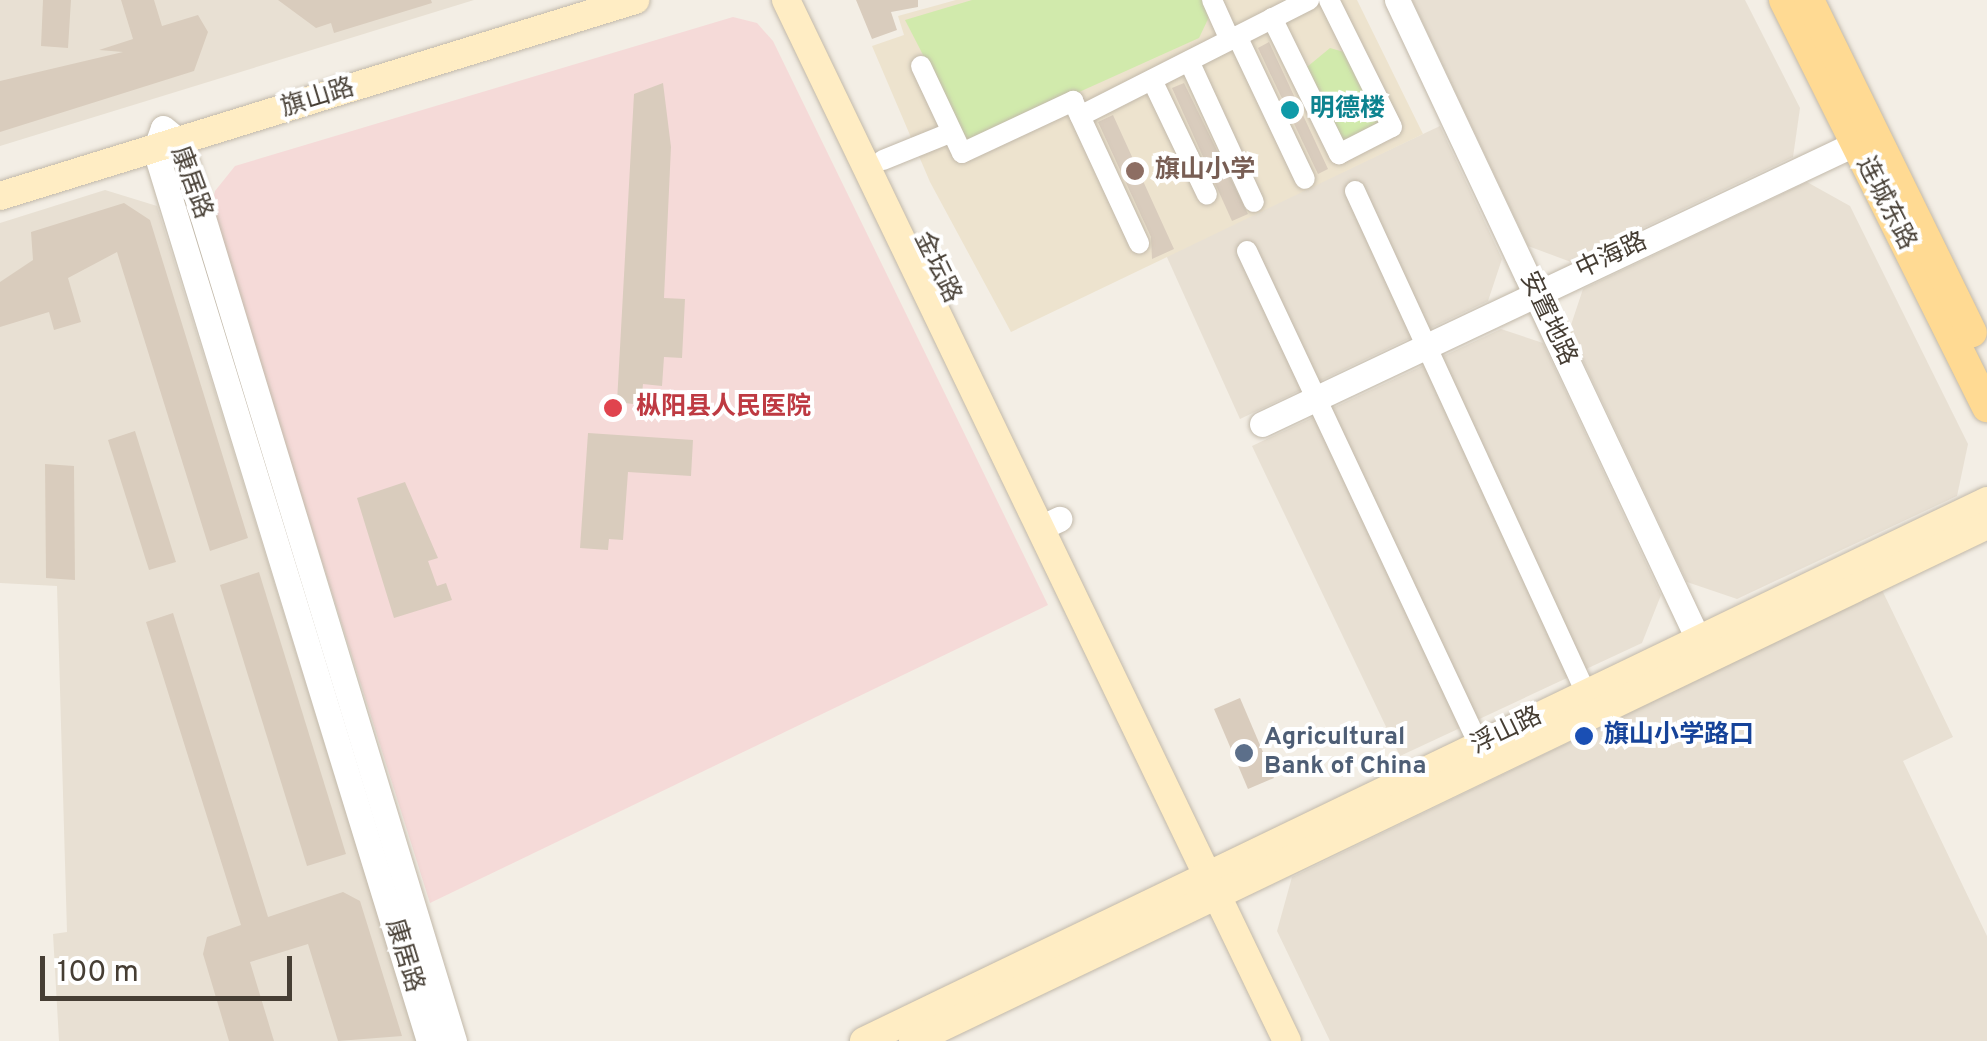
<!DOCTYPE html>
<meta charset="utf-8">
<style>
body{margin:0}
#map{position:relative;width:1987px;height:1041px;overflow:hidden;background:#f3eee5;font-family:Overpass,"Noto Sans SC",sans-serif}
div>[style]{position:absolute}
.residential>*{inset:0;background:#e8e0d3}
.education>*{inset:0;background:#ede3ce}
.medical>*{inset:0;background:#f5dad8}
.green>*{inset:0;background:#d1eaac}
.building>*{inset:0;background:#d9ccbd}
.roads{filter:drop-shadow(0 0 2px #c2b9aa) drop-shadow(0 0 2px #c2b9aa)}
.minor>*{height:20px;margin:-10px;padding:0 10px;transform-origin:10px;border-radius:10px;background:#fff}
.tertiary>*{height:25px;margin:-12.5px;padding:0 12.5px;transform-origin:12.5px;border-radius:12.5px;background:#fff}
.secondary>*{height:28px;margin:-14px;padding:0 14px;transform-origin:14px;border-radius:14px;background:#ffedc4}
.primary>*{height:30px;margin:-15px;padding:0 15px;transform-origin:15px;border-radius:15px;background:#ffda93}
.dots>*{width:28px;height:28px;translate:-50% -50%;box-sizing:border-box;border:5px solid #fff;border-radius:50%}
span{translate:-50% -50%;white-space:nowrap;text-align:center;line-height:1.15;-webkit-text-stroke:8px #fff;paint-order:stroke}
.street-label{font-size:25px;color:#463e34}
.culture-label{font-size:25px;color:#0d838f;font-weight:700}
.left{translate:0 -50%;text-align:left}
.education-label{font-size:25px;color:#785e54;font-weight:700}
.health-label{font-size:25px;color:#be3a42;font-weight:700}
.transit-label{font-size:25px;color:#164399;font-weight:700}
.service-label{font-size:25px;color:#4e5e75;font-weight:700}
.scale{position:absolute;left:40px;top:956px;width:252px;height:45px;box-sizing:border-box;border:5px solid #463e34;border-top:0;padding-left:12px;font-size:30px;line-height:35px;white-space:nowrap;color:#463e34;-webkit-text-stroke:8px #fff;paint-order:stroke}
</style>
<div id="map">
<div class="residential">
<i style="clip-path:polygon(0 0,474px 0,0 146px)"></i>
<i style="clip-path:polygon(1412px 0,1745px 0,1800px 108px,1793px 157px,1571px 262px,1528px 246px)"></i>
<i style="clip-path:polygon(1440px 126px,1502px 259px,1488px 301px,1240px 419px,1166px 255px)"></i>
<i style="clip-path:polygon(1807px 182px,1850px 206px,1968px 444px,1957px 496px,1737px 599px,1687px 582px,1569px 331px,1583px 289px)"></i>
<i style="clip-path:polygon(105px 190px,157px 206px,417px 1041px,59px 1041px,53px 934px,67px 932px,57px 586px,0 583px,0 223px)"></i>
<i style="clip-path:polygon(1501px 329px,1543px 343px,1661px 595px,1642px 643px,1400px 756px,1252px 446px)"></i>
<i style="clip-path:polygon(1882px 590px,1953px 737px,1903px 761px,1987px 936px,1987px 1041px,1330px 1041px,1277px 931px,1292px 877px)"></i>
</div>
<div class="education">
<i style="clip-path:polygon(956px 0,1357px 0,1423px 134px,1011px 332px,930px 182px,872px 46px,904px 35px,898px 16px)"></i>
</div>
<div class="medical">
<i style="clip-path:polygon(733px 17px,757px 23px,773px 41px,1048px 605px,430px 903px,211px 210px,215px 191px,235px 166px)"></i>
</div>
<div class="green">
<i style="clip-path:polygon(972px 0,1203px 0,1209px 17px,1199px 38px,968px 142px,905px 20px)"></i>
<i style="clip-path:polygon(1330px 48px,1344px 52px,1379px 122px,1343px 142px,1307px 67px)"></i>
</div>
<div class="building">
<i style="clip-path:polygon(43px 0,71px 0,68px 48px,41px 46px)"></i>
<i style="clip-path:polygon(121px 0,154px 0,162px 26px,198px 15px,208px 32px,194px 71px,0 132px,0 81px,123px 52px,99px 50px,133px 39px)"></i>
<i style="clip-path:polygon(278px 0,431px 0,432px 3px,334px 33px,331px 23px,316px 28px)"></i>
<i style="clip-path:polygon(856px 0,918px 0,918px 7px,891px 12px,897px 30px,872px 39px)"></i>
<i style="clip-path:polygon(1269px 42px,1328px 169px,1318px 174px,1258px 48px)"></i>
<i style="clip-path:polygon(663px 83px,671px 147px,664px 298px,685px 299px,682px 358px,664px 357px,662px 386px,643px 384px,641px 405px,617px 402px,634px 94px)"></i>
<i style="clip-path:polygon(1184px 83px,1248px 214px,1232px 221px,1172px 88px)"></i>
<i style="clip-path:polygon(1113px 115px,1174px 249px,1152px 259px,1151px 237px,1098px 122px)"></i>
<i style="clip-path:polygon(124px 203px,150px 220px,248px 538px,210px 551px,117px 252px,68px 278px,81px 322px,54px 330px,49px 312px,0 327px,0 282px,33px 260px,31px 232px)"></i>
<i style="clip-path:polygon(135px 431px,176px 562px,149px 570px,108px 440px)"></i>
<i style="clip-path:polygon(588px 433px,693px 440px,691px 476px,628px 472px,623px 540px,609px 539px,608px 550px,580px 548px)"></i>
<i style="clip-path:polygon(45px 464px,74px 466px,75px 580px,46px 578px)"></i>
<i style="clip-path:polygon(405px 482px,438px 558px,428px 561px,437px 586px,446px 583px,452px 600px,394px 618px,357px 498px)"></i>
<i style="clip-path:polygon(259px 572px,346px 854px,307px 866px,220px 585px)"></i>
<i style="clip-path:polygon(173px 613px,268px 917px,343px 892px,360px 901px,402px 1036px,338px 1041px,308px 944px,250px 962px,274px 1041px,229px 1041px,203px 954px,207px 937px,241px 925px,146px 622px)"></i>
<i style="clip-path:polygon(1240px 698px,1274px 778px,1248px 789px,1214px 709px)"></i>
</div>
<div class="roads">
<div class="minor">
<i style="left:1212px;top:0;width:44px;rotate:65.8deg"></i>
<i style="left:1272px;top:18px;width:152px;rotate:63.8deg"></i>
<i style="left:1339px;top:154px;width:59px;rotate:-27deg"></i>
<i style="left:1392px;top:127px;width:142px;rotate:-116.4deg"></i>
<i style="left:1237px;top:36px;width:158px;rotate:64.6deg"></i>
<i style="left:1189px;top:61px;width:155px;rotate:65.3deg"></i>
<i style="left:921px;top:66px;width:96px;rotate:64.8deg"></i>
<i style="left:962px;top:153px;width:123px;rotate:-25.1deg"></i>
<i style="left:1073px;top:101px;width:157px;rotate:65.1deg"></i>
<i style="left:1152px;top:80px;width:127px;rotate:64.4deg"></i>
<i style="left:1080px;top:116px;width:257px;rotate:-26.9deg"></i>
<i style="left:883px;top:160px;width:74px;rotate:-22.1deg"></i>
<i style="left:1355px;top:191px;width:553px;rotate:65.29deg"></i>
<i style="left:1247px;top:251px;width:546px;rotate:64.84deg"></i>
</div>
<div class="tertiary">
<i style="left:1397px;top:0;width:706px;rotate:64.78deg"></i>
<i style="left:1262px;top:424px;width:655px;rotate:-25.31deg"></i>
<i style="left:1044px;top:526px;width:17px;rotate:-25deg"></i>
<i style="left:429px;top:1041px;width:932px;rotate:-107.09deg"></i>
<i style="left:155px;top:150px;width:23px;rotate:-70deg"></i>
<i style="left:163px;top:128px;width:22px;rotate:39deg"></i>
<i style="left:180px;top:142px;width:940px;rotate:73.05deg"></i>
</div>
<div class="secondary">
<i style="left:786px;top:0;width:1155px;rotate:64.3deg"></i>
<i style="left:0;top:196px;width:665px;rotate:-17.15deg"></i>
<i style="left:864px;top:1041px;width:1246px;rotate:-25.68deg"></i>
<i style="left:913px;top:1041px;width:1192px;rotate:-25.66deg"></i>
</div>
<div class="primary">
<i style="left:1784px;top:0;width:455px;rotate:63.5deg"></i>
<i style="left:1809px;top:0;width:370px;rotate:63.9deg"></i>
</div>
</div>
<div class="dots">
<i style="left:1290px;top:110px;background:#0f9aa8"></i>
<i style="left:1135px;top:171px;background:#8d6e63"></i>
<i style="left:613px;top:408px;background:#e0444e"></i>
<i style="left:1584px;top:736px;background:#1a4fb4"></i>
<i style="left:1244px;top:753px;background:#5c6f8a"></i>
</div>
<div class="street-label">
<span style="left:318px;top:99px;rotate:-17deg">旗山路</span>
<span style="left:190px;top:183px;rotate:70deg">康居路</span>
<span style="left:1885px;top:204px;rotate:63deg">连城东路</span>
<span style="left:1612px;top:257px;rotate:-25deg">中海路</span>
<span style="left:936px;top:268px;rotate:64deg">金坛路</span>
<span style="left:1547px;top:319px;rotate:65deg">安置地路</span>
<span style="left:1507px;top:732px;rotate:-26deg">浮山路</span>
<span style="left:403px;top:956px;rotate:73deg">康居路</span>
</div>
<div class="culture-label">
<span class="left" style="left:1310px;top:110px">明德楼</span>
</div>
<div class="education-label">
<span class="left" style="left:1155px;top:171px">旗山小学</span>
</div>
<div class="health-label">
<span class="left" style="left:636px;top:408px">枞阳县人民医院</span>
</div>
<div class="transit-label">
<span class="left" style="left:1604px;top:736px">旗山小学路口</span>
</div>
<div class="service-label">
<span class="left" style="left:1264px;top:753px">Agricultural<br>Bank of China</span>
</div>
<div class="scale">100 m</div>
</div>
